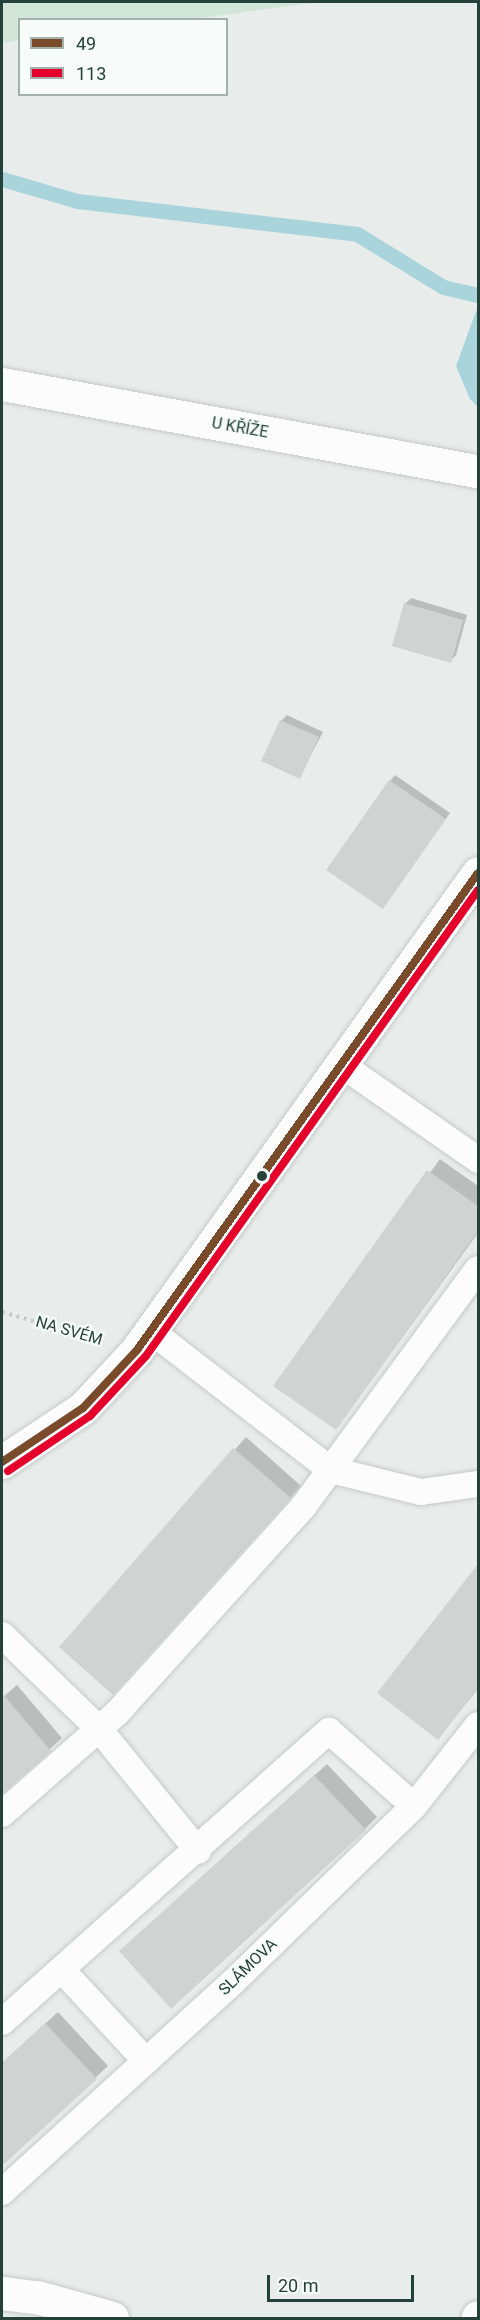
<!DOCTYPE html>
<meta charset="utf-8">
<style>
body{margin:0}
#map{position:relative;width:480px;height:2320px;overflow:hidden;background:#e8edeb;font-family:Roboto,sans-serif}
div>[style]{position:absolute}
.green>*{inset:0;background:#d1e6d8}
.water>*{inset:0;background:#a9d4db}
.shadow>*{inset:0;background:#0003}
.stream>*{height:15px;margin:-7.5px;padding:0 7.5px;transform-origin:7.5px;border-radius:7.5px;background:#a9d4db}
.building>*{inset:0;background:#cfd4d2}
.path>*{height:4px;margin-top:-2px;transform-origin:0;background:repeating-linear-gradient(90deg,#c3ccca 0 3px,transparent 0 7.5px)}
.roads{filter:drop-shadow(0 0 2px #c5cac8) drop-shadow(0 0 2px #c5cac8)}
.lane>*{height:26px;margin:-13px;padding:0 13px;transform-origin:13px;border-radius:13px;background:#fcfcfc}
.street>*{height:33px;margin:-16.5px;padding:0 16.5px;transform-origin:16.5px;border-radius:16.5px;background:#fcfcfc}
.secondary>*{height:33px;margin:-16.5px;padding:0 16.5px;transform-origin:16.5px;border-radius:16.5px;background:#fcfcfc}
.bus-1>*{height:8px;margin:-4px;padding:0 4px;transform-origin:4px;border-radius:4px;background:#7a4b2a}
.bus-2>*{height:8px;margin:-4px;padding:0 4px;transform-origin:4px;border-radius:4px;background:#e4002b}
.dots>*{width:16px;height:16px;translate:-50% -50%;box-sizing:border-box;border:3px solid #f7fbf9;border-radius:50%}
span{translate:-50% -50%;white-space:nowrap;text-align:center;line-height:1.15;-webkit-text-stroke:4.5px #f7fbf9;paint-order:stroke}
.street-label{font-size:16px;color:#24423a}
.frame{position:absolute;inset:0;border:3px solid #24423a;pointer-events:none}
.legend{position:absolute;left:18px;top:18px;width:210px;height:78px;box-sizing:border-box;background:#f7fbf9;border:2px solid #a3b1ad;margin:0;padding:8px 10px;list-style:none;font-size:18px;color:#24423a}
.legend li{display:flex;align-items:center;gap:12px;height:30px}
.legend b{width:30px;border:2px solid #a3b1ad}
.scale{position:absolute;left:267px;top:2275px;width:147px;height:27px;box-sizing:border-box;border:3px solid #24423a;border-top:0;padding-left:8px;font-size:18px;line-height:21px;white-space:nowrap;color:#24423a;-webkit-text-stroke:4px #f7fbf9;paint-order:stroke}
</style>
<div id="map">
<div class="green">
<i style="clip-path:polygon(2px 2px,319px 2px,194px 19px,20px 20px,19px 40px,9px 42px,2px 42px)"></i>
</div>
<div class="water">
<i style="clip-path:polygon(478px 306px,478px 407px,470px 399px,456px 366px)"></i>
</div>
<div class="shadow">
<i style="clip-path:polygon(411px 598px,467px 615px,456px 655px,450px 661px,405px 604px)"></i>
<i style="clip-path:polygon(287px 715px,323px 732px,299px 778px,281px 721px)"></i>
<i style="clip-path:polygon(395px 775px,450px 813px,383px 907px,390px 781px)"></i>
<i style="clip-path:polygon(440px 1159px,478px 1186px,478px 1233px,336px 1429px,276px 1385px)"></i>
<i style="clip-path:polygon(246px 1437px,301px 1486px,125px 1681px,61px 1647px)"></i>
<i style="clip-path:polygon(478px 1566px,478px 1689px,438px 1738px,379px 1693px)"></i>
<i style="clip-path:polygon(17px 1685px,62px 1738px,2px 1793px,2px 1698px)"></i>
<i style="clip-path:polygon(327px 1764px,377px 1817px,365px 1829px,133px 1940px)"></i>
<i style="clip-path:polygon(58px 2012px,108px 2066px,2px 2164px,2px 2063px)"></i>
</div>
<div class="stream">
<i style="left:2px;top:179px;width:78px;rotate:16.3deg"></i>
<i style="left:77px;top:201px;width:282px;rotate:6.7deg"></i>
<i style="left:357px;top:234px;width:101px;rotate:31.6deg"></i>
<i style="left:443px;top:287px;width:36px;rotate:13deg"></i>
</div>
<div class="building">
<i style="clip-path:polygon(404px 603px,463px 620px,451px 663px,392px 646px)"></i>
<i style="clip-path:polygon(280px 720px,319px 737px,300px 779px,261px 761px)"></i>
<i style="clip-path:polygon(389px 780px,446px 819px,383px 909px,326px 870px)"></i>
<i style="clip-path:polygon(427px 1170px,478px 1206px,478px 1231px,336px 1430px,273px 1386px)"></i>
<i style="clip-path:polygon(233px 1448px,291px 1498px,113px 1695px,59px 1647px)"></i>
<i style="clip-path:polygon(478px 1564px,478px 1688px,438px 1740px,377px 1693px)"></i>
<i style="clip-path:polygon(2px 1693px,51px 1751px,2px 1794px)"></i>
<i style="clip-path:polygon(314px 1775px,366px 1830px,171px 2009px,119px 1951px)"></i>
<i style="clip-path:polygon(45px 2023px,97px 2079px,2px 2166px,2px 2063px)"></i>
</div>
<div class="path">
<i style="left:2px;top:1312px;width:91px;rotate:15.9deg"></i>
</div>
<div class="roads">
<div class="lane">
<i style="left:342px;top:1065px;width:166px;rotate:34.9deg"></i>
<i style="left:151px;top:1331px;width:227px;rotate:37.7deg"></i>
<i style="left:331px;top:1470px;width:93px;rotate:13.7deg"></i>
<i style="left:421px;top:1492px;width:58px;rotate:-8deg"></i>
<i style="left:2px;top:1635px;width:135px;rotate:44.1deg"></i>
<i style="left:99px;top:1729px;width:157px;rotate:50.9deg"></i>
<i style="left:2px;top:1814px;width:153px;rotate:-41.3deg"></i>
<i style="left:117px;top:1713px;width:278px;rotate:-47.9deg"></i>
<i style="left:303px;top:1507px;width:295px;rotate:-53.7deg"></i>
<i style="left:62px;top:1970px;width:124px;rotate:47.3deg"></i>
<i style="left:2px;top:2022px;width:438px;rotate:-41.7deg"></i>
<i style="left:329px;top:1731px;width:113px;rotate:41.4deg"></i>
<i style="left:2px;top:2192px;width:312px;rotate:-42.3deg"></i>
<i style="left:233px;top:1982px;width:252px;rotate:-44.2deg"></i>
<i style="left:414px;top:1806px;width:103px;rotate:-51.7deg"></i>
</div>
<div class="street">
<i style="left:2px;top:384px;width:484px;rotate:10.4deg"></i>
<i style="left:2px;top:1462px;width:97px;rotate:-33.7deg"></i>
<i style="left:83px;top:1408px;width:79px;rotate:-47deg"></i>
<i style="left:137px;top:1350px;width:586px;rotate:-54.44deg"></i>
<i style="left:2px;top:2293px;width:35px;rotate:7deg"></i>
<i style="left:37px;top:2297px;width:78px;rotate:15.6deg"></i>
</div>
<div class="secondary">
<i style="left:478px;top:2318px;width:1px;rotate:-90deg"></i>
</div>
</div>
<div class="bus-1">
<i style="left:2px;top:1462px;width:97px;rotate:-33.7deg"></i>
<i style="left:83px;top:1408px;width:79px;rotate:-47deg"></i>
<i style="left:137px;top:1350px;width:586px;rotate:-54.44deg"></i>
</div>
<div class="bus-2">
<i style="left:8px;top:1471px;width:99px;rotate:-33.9deg"></i>
<i style="left:90px;top:1416px;width:82px;rotate:-47deg"></i>
<i style="left:146px;top:1356px;width:572px;rotate:-54.53deg"></i>
</div>
<div class="dots">
<i style="left:262px;top:1176px;background:#24423a"></i>
</div>
<div class="street-label">
<span style="left:240px;top:428px;rotate:10deg">U KŘÍŽE</span>
<span style="left:69px;top:1331px;rotate:16deg">NA SVÉM</span>
<span style="left:248px;top:1967px;rotate:-44deg">SLÁMOVA</span>
</div>
<div class="frame"></div>
<ul class="legend">
<li><b style="height:8px;background:#7a4b2a"></b>49</li>
<li><b style="height:8px;background:#e4002b"></b>113</li>
</ul>
<div class="scale">20 m</div>
</div>
